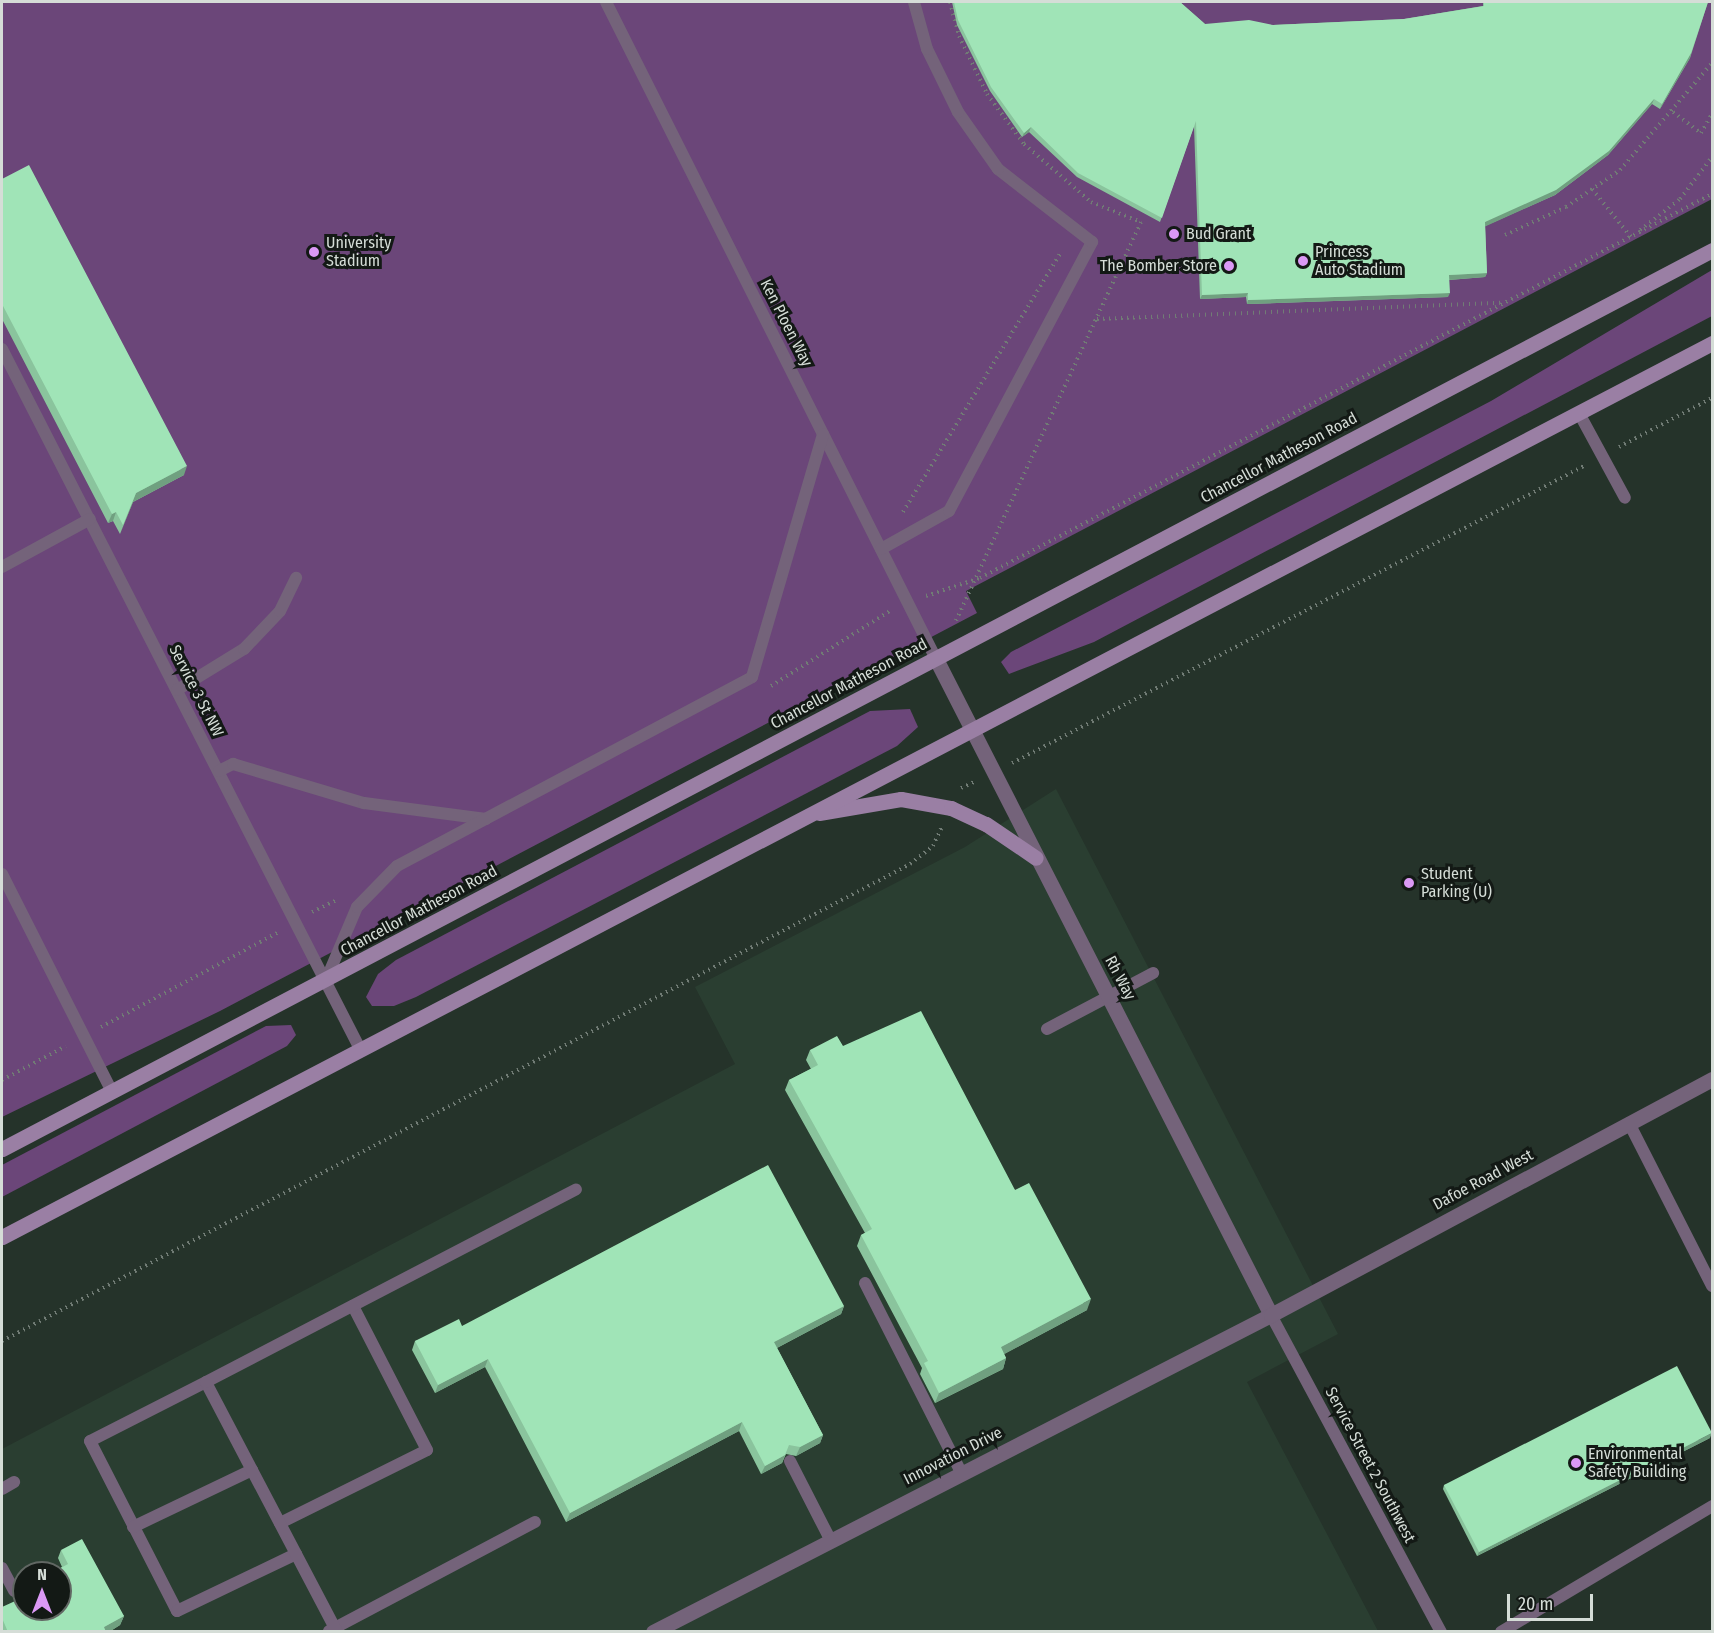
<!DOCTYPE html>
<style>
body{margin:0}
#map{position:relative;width:1714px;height:1633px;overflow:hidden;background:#25332a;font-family:"Fira Sans Condensed",sans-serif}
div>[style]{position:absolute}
.built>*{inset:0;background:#2a3e31}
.green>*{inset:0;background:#6b4679}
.path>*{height:4px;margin-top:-2px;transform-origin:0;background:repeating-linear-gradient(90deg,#717c75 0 1.5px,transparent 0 6px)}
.service>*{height:12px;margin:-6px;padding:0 6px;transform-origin:6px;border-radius:6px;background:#74637a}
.minor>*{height:15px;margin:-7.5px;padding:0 7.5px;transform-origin:7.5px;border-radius:7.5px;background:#74637a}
.tertiary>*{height:15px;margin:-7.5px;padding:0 7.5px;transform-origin:7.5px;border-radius:7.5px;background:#74637a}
.secondary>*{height:15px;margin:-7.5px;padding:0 7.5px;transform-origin:7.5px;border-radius:7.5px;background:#9a7fa4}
.wall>*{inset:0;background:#8ac49d}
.shaded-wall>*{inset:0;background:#70a080}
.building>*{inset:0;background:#a0e4b7}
.dots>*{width:16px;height:16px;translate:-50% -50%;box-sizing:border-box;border:3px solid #131915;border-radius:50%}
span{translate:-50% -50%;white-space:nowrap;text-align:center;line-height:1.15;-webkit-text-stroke:6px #131915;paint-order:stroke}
.poi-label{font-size:16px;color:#d5ddd7}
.left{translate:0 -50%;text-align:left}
.right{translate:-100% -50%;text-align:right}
.street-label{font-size:16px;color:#d5ddd7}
.frame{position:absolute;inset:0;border:3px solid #d5ddd7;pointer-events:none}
.north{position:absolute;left:12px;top:1561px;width:60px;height:60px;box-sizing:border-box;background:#131915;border:2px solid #616763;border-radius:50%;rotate:0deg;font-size:16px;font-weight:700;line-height:24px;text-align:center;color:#d5ddd7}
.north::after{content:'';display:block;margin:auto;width:21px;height:27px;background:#db99f5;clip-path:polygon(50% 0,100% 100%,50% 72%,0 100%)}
.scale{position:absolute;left:1507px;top:1594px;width:86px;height:27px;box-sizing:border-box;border:3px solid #d5ddd7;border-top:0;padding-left:8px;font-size:18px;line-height:21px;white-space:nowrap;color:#d5ddd7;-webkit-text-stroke:4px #131915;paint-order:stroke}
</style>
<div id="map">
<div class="built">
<i style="clip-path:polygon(evenodd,1056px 789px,1338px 1334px,1247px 1382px,1378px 1631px,2px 1632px,2px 1449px,735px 1064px,695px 987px,965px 847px,1056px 789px,24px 1573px,60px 1573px,60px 1609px,24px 1609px,24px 1573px)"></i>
</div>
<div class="green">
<i style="clip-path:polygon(2px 2px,1712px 2px,1712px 199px,966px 591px,977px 613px,220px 1011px,2px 1117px)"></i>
<i style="clip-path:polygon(1712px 270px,1712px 316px,1094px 642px,1009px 674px,1001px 662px,1011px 652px,1491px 401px)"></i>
<i style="clip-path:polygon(910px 709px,918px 727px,897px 746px,416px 997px,394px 1006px,372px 1006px,366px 997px,378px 974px,396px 960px,870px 711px)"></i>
<i style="clip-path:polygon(291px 1025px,296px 1035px,287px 1046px,2px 1197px,2px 1165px,266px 1026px)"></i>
</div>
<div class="path">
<i style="left:950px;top:2px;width:35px;rotate:75deg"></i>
<i style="left:959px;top:36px;width:64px;rotate:64.2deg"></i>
<i style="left:987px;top:94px;width:62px;rotate:53.5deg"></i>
<i style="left:1024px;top:144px;width:89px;rotate:40.9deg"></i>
<i style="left:1091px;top:202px;width:54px;rotate:21.8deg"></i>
<i style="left:1141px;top:222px;width:440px;rotate:114.9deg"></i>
<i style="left:1673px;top:112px;width:35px;rotate:37deg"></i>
<i style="left:1701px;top:133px;width:22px;rotate:-60deg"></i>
<i style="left:1592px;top:189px;width:62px;rotate:50.9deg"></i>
<i style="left:1640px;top:230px;width:51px;rotate:-37.8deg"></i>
<i style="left:1680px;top:199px;width:53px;rotate:-52.7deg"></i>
<i style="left:1505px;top:235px;width:67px;rotate:-24.7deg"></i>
<i style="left:1566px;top:207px;width:65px;rotate:-34.4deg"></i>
<i style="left:1620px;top:170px;width:141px;rotate:-49.3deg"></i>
<i style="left:1097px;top:319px;width:404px;rotate:-2.3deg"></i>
<i style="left:1619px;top:447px;width:105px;rotate:-27.8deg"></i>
<i style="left:903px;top:512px;width:302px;rotate:-58.7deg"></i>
<i style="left:926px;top:596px;width:57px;rotate:-18.4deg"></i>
<i style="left:980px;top:578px;width:827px;rotate:-27.68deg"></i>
<i style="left:771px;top:686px;width:142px;rotate:-32.3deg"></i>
<i style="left:1012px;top:763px;width:647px;rotate:-27.44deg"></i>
<i style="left:961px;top:788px;width:17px;rotate:-25deg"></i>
<i style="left:312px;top:912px;width:28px;rotate:-26deg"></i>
<i style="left:101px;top:1027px;width:200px;rotate:-28.1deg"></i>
<i style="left:2px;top:1080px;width:72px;rotate:-28deg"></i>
<i style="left:2px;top:1341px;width:1026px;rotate:-27.71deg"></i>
<i style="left:910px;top:864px;width:29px;rotate:-38deg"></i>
<i style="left:933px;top:846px;width:21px;rotate:-65deg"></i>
</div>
<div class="service">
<i style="left:606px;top:2px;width:735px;rotate:63.33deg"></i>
<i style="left:2px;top:349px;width:786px;rotate:62.91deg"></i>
<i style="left:1580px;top:415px;width:94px;rotate:61.5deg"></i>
<i style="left:881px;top:549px;width:78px;rotate:-29.2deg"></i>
<i style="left:949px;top:511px;width:305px;rotate:-62deg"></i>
<i style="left:1092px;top:242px;width:119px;rotate:-142.2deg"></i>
<i style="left:998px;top:169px;width:70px;rotate:-125.1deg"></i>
<i style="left:958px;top:112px;width:70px;rotate:-116.2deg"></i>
<i style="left:927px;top:49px;width:49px;rotate:-105.5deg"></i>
<i style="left:2px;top:567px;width:100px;rotate:-28.6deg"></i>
<i style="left:177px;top:690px;width:79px;rotate:-31.5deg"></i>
<i style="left:244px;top:649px;width:52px;rotate:-46.5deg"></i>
<i style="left:280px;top:611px;width:37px;rotate:-64deg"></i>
<i style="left:219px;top:771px;width:16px;rotate:-27deg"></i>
<i style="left:233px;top:764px;width:137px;rotate:16.6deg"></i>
<i style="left:364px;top:803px;width:123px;rotate:7.5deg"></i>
<i style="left:2px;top:874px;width:242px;rotate:63.2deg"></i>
<i style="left:326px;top:980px;width:79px;rotate:-67deg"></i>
<i style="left:357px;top:907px;width:57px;rotate:-45.7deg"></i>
<i style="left:397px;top:866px;width:402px;rotate:-28deg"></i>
<i style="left:752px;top:677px;width:253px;rotate:-73.7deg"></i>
<i style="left:1047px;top:1029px;width:120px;rotate:-27.8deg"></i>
<i style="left:1629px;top:1123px;width:183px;rotate:63deg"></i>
<i style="left:865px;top:1283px;width:212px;rotate:63.1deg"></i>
<i style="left:1271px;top:1315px;width:360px;rotate:61.8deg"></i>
<i style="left:206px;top:1382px;width:130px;rotate:153deg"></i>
<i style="left:90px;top:1441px;width:191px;rotate:62.9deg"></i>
<i style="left:177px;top:1611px;width:132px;rotate:-25.6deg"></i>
<i style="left:790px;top:1461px;width:88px;rotate:62.9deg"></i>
<i style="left:2px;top:1489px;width:14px;rotate:-30deg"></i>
<i style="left:280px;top:1523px;width:164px;rotate:-26.4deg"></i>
<i style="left:427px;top:1450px;width:162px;rotate:-117.2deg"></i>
<i style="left:133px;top:1527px;width:132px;rotate:-25.6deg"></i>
<i style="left:2px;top:1568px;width:26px;rotate:62deg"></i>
<i style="left:329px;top:1631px;width:233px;rotate:-27.9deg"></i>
<i style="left:337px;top:1632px;width:282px;rotate:-117.7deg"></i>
<i style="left:206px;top:1382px;width:417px;rotate:-27.5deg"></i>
<i style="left:1501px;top:1632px;width:246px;rotate:-30.8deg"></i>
</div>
<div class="minor">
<i style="left:936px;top:659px;width:737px;rotate:62.95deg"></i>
</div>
<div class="tertiary">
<i style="left:653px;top:1632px;width:695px;rotate:-27.16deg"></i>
<i style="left:1271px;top:1315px;width:500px;rotate:-28.15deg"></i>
</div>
<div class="secondary">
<i style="left:819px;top:813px;width:83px;rotate:-9.7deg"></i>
<i style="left:901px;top:799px;width:51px;rotate:10.2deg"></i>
<i style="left:951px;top:808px;width:38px;rotate:25deg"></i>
<i style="left:986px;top:824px;width:60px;rotate:34.2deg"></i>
<i style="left:2px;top:1149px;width:1932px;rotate:-27.73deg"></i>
<i style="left:2px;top:1237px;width:1930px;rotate:-27.6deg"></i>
</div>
<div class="wall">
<i style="clip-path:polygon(952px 2px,1180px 2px,1205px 24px,1273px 25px,1404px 19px,1483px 6px,1483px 2px,1708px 2px,1690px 58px,1660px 109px,1652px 104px,1608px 155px,1555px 195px,1485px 226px,1487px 273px,1485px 277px,1449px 280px,1448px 297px,1247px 304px,1246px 297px,1200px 299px,1194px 126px,1160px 222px,1077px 177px,1029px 132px,1022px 137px,990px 91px,957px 25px)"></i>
<i style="clip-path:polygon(2px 179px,184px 475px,133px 502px,120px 534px,113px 521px,108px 523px,2px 319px)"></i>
<i style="clip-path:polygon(843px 1046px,1015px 1190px,1087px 1310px,1004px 1354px,1006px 1358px,1003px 1369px,935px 1403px,920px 1374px,922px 1368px,857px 1246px,861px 1235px,865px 1233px,785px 1090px,789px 1080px,811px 1069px,806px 1060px,810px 1050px)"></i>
<i style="clip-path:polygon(844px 1306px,841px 1314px,777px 1348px,823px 1435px,820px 1443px,796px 1456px,786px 1454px,782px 1463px,761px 1474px,739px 1431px,566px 1522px,485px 1367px,435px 1393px,412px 1350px,415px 1341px,462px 1326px)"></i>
<i style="clip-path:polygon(1710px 1438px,1477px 1556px,1443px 1489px,1444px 1485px)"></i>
<i style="clip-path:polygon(61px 1550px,124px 1616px,120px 1625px,109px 1632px,2px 1632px,2px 1607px,60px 1609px,60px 1573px,56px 1573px,57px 1570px,62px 1567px,58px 1558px)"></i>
</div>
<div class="shaded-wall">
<i style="clip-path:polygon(1691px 53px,1690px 58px,1660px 109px,1662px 104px)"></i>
<i style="clip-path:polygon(1654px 99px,1652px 104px,1608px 155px,1555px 195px,1484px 227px,1485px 222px)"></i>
<i style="clip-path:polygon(1031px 127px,1029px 132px,1022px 137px,1024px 133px)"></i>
<i style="clip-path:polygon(1487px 273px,1485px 277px,1448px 280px,1449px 275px)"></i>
<i style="clip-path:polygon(1248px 293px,1246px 297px,1200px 299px,1202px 295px)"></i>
<i style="clip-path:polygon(1450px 293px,1448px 297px,1247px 304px,1248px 300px)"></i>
<i style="clip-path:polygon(187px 466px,184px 475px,133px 502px,120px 534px,136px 493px)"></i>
<i style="clip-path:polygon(116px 512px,113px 521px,108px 523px,112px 514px)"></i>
<i style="clip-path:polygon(1091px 1299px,1087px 1310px,997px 1358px,1001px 1347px)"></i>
<i style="clip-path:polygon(844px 1306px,841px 1314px,771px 1351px,774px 1342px)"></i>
<i style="clip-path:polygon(1006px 1358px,1003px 1369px,935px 1403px,939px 1393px)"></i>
<i style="clip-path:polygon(488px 1359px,485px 1367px,435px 1393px,438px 1385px)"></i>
<i style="clip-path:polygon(742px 1422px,739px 1431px,566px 1522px,570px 1513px)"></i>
<i style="clip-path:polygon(1712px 1433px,1710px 1438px,1477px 1556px,1479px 1552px)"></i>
<i style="clip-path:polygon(823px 1435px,820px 1443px,796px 1456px,800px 1447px)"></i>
<i style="clip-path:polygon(785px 1455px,782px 1463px,761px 1474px,765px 1466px)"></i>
<i style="clip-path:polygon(124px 1616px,120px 1625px,109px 1632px,102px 1632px,104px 1627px)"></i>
</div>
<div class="building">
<i style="clip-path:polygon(954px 2px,1180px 2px,1205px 24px,1249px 20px,1273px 25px,1404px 19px,1484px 6px,1484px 2px,1708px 2px,1691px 53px,1662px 104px,1654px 99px,1609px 151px,1556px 190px,1485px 222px,1487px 273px,1449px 275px,1450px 293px,1248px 300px,1248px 293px,1202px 295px,1196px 121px,1162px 218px,1078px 173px,1031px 127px,1024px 133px,991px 87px,958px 20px)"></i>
<i style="clip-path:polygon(29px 165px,187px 466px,136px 493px,123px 525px,116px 512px,112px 514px,2px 304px,2px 179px)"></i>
<i style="clip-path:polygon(921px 1011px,1015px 1190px,1029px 1183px,1091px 1299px,1001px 1347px,1006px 1358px,939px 1393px,924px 1363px,928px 1361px,861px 1235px,872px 1229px,789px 1080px,818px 1065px,810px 1050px,837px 1036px,843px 1046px)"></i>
<i style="clip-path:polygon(768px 1165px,844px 1306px,774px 1342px,823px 1435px,800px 1447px,789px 1445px,785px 1455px,765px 1466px,742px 1422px,570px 1513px,488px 1359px,438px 1385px,415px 1341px,459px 1319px,462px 1326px)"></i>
<i style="clip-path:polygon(1677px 1366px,1712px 1433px,1479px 1552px,1444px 1485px)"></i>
<i style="clip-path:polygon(82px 1539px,124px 1616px,104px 1627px,106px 1632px,8px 1632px,2px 1618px,2px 1607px,24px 1597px,24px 1609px,60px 1609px,60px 1581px,63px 1580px,60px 1575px,60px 1573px,59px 1573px,57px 1570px,68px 1564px,61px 1550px)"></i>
</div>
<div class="dots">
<i style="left:1174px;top:234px;background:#db99f5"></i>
<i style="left:314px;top:252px;background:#db99f5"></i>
<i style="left:1303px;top:261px;background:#db99f5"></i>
<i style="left:1229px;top:266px;background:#db99f5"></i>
<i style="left:1409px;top:883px;background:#db99f5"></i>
<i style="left:1576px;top:1463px;background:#db99f5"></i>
</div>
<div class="poi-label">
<span class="left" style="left:1186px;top:234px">Bud Grant</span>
<span class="left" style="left:326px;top:252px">University<br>Stadium</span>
<span class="left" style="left:1315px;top:261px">Princess<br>Auto Stadium</span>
<span class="right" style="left:1217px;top:266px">The Bomber Store</span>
<span class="left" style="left:1421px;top:883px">Student<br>Parking (U)</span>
<span class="left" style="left:1588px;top:1463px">Environmental<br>Safety Building</span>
</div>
<div class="street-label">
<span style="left:786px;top:323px;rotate:63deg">Ken Ploen Way</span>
<span style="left:1279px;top:458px;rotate:-28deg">Chancellor Matheson Road</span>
<span style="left:849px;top:684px;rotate:-28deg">Chancellor Matheson Road</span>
<span style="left:196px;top:691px;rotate:63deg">Service 3 St NW</span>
<span style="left:419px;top:911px;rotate:-28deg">Chancellor Matheson Road</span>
<span style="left:1120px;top:978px;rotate:62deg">Rh Way</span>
<span style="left:1483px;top:1180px;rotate:-28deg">Dafoe Road West</span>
<span style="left:953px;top:1456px;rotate:-27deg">Innovation Drive</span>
<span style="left:1370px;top:1465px;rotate:62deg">Service Street 2 Southwest</span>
</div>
<div class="frame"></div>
<div class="north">N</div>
<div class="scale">20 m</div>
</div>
